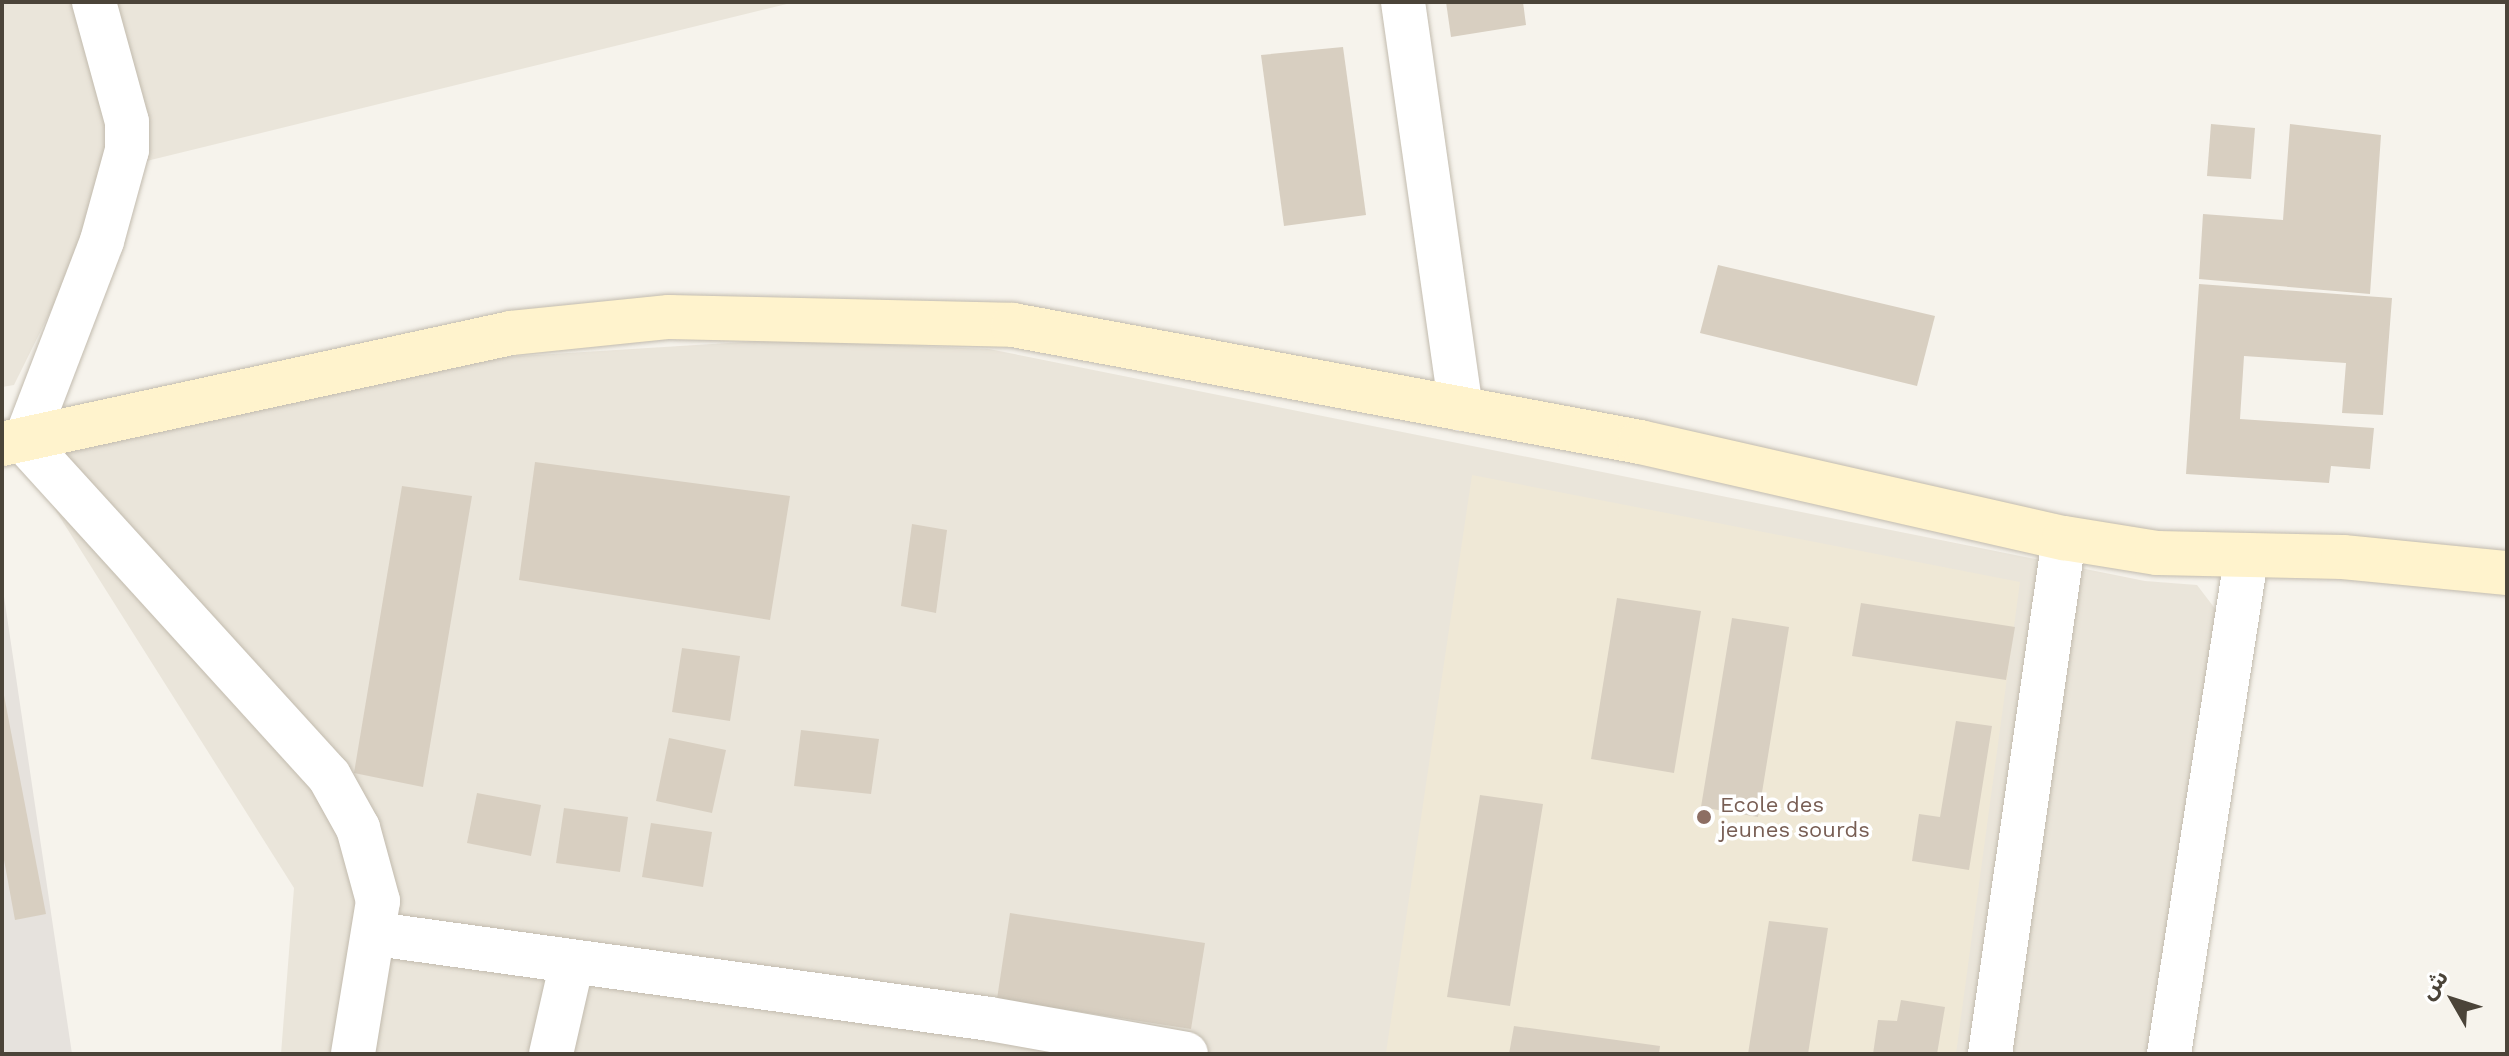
<!DOCTYPE html>
<meta charset="utf-8">
<style>
body{margin:0}
#map{position:relative;width:2509px;height:1056px;overflow:hidden;background:#f6f3ec;font-family:"Work Sans","Noto Sans Arabic",sans-serif}
div>[style]{position:absolute}
.residential>*{inset:0;background:#eae5da}
.industrial>*{inset:0;background:#e6e2dd}
.education>*{inset:0;background:#efe8d6}
.building>*{inset:0;background:#d8cfc1}
.roads{filter:drop-shadow(0 0 2px #c2bbae) drop-shadow(0 0 2px #c2bbae)}
.minor>*{height:44px;margin:-22px;padding:0 22px;transform-origin:22px;border-radius:22px;background:#fff}
.secondary>*{height:44px;margin:-22px;padding:0 22px;transform-origin:22px;border-radius:22px;background:#fff3cd}
.dots>*{width:22px;height:22px;translate:-50% -50%;box-sizing:border-box;border:4px solid #fff;border-radius:50%}
span{translate:-50% -50%;white-space:nowrap;text-align:center;line-height:1.15;-webkit-text-stroke:7px #fff;paint-order:stroke}
.education-label{font-size:22px;color:#785e54}
.left{translate:0 -50%;text-align:left}
.frame{position:absolute;inset:0;border:4px solid #4b4439;pointer-events:none}
.north{position:absolute;left:2413px;top:960px;width:80px;height:80px;-webkit-text-stroke:6px #fff;paint-order:stroke;rotate:309deg;font-size:22px;font-weight:700;line-height:32px;text-align:center;color:#4b4439}
.north::after{content:'';display:block;margin:auto;width:28px;height:36px;background:#4b4439;clip-path:polygon(50% 0,100% 100%,50% 72%,0 100%)}
</style>
<div id="map">
<div class="residential">
<i style="clip-path:polygon(2px 2px,795px 2px,122px 167px,14px 385px,2px 387px)"></i>
<i style="clip-path:polygon(774px 340px,989px 349px,2145px 581px,2197px 585px,2242px 644px,2188px 1054px,281px 1054px,294px 888px,8px 435px,490px 358px)"></i>
</div>
<div class="industrial">
<i style="clip-path:polygon(2px 583px,72px 1054px,2px 1054px)"></i>
</div>
<div class="education">
<i style="clip-path:polygon(1472px 475px,2020px 582px,1956px 1054px,1386px 1053px)"></i>
</div>
<div class="building">
<i style="clip-path:polygon(1446px 2px,1523px 2px,1526px 25px,1451px 37px)"></i>
<i style="clip-path:polygon(1343px 47px,1366px 215px,1284px 226px,1261px 55px)"></i>
<i style="clip-path:polygon(2211px 124px,2255px 128px,2251px 179px,2207px 176px)"></i>
<i style="clip-path:polygon(2290px 124px,2381px 135px,2370px 294px,2199px 279px,2203px 214px,2283px 220px)"></i>
<i style="clip-path:polygon(1718px 265px,1935px 316px,1917px 386px,1700px 333px)"></i>
<i style="clip-path:polygon(2199px 284px,2392px 298px,2383px 415px,2342px 413px,2346px 363px,2244px 356px,2240px 419px,2374px 428px,2370px 469px,2331px 466px,2329px 483px,2186px 474px)"></i>
<i style="clip-path:polygon(535px 462px,790px 496px,770px 620px,519px 580px)"></i>
<i style="clip-path:polygon(402px 486px,472px 496px,423px 787px,354px 773px)"></i>
<i style="clip-path:polygon(912px 524px,947px 530px,936px 613px,901px 606px)"></i>
<i style="clip-path:polygon(1617px 598px,1701px 611px,1674px 773px,1591px 759px)"></i>
<i style="clip-path:polygon(1861px 603px,2015px 627px,2006px 680px,1852px 656px)"></i>
<i style="clip-path:polygon(1732px 618px,1789px 627px,1758px 817px,1701px 807px)"></i>
<i style="clip-path:polygon(682px 648px,740px 656px,730px 721px,672px 712px)"></i>
<i style="clip-path:polygon(2px 685px,46px 914px,15px 920px,2px 849px)"></i>
<i style="clip-path:polygon(1956px 721px,1992px 726px,1969px 870px,1912px 861px,1919px 814px,1940px 817px)"></i>
<i style="clip-path:polygon(801px 730px,879px 739px,871px 794px,794px 786px)"></i>
<i style="clip-path:polygon(669px 738px,726px 750px,712px 813px,656px 801px)"></i>
<i style="clip-path:polygon(477px 793px,541px 805px,531px 856px,467px 843px)"></i>
<i style="clip-path:polygon(1480px 795px,1543px 804px,1510px 1006px,1447px 997px)"></i>
<i style="clip-path:polygon(564px 808px,628px 817px,620px 872px,556px 863px)"></i>
<i style="clip-path:polygon(651px 823px,712px 832px,703px 887px,642px 877px)"></i>
<i style="clip-path:polygon(1010px 913px,1205px 943px,1191px 1029px,997px 999px)"></i>
<i style="clip-path:polygon(1769px 921px,1828px 928px,1808px 1054px,1748px 1054px)"></i>
<i style="clip-path:polygon(1901px 1000px,1945px 1007px,1937px 1054px,1873px 1054px,1878px 1020px,1897px 1021px)"></i>
<i style="clip-path:polygon(1514px 1026px,1660px 1046px,1659px 1054px,1509px 1054px)"></i>
</div>
<div class="roads">
<div class="minor">
<i style="left:94px;top:2px;width:124px;rotate:74.6deg"></i>
<i style="left:127px;top:122px;width:28px;rotate:90deg"></i>
<i style="left:127px;top:150px;width:94px;rotate:105.4deg"></i>
<i style="left:102px;top:241px;width:215px;rotate:111deg"></i>
<i style="left:25px;top:442px;width:452px;rotate:47.7deg"></i>
<i style="left:329px;top:776px;width:60px;rotate:60.9deg"></i>
<i style="left:358px;top:828px;width:76px;rotate:74.7deg"></i>
<i style="left:378px;top:901px;width:155px;rotate:99.3deg"></i>
<i style="left:1403px;top:2px;width:411px;rotate:81.9deg"></i>
<i style="left:376px;top:934px;width:620px;rotate:7.88deg"></i>
<i style="left:990px;top:1019px;width:199px;rotate:10.1deg"></i>
<i style="left:551px;top:1054px;width:94px;rotate:-77.1deg"></i>
<i style="left:1990px;top:1054px;width:521px;rotate:-81.84deg"></i>
<i style="left:2169px;top:1054px;width:501px;rotate:-81.16deg"></i>
</div>
<div class="secondary">
<i style="left:2px;top:444px;width:521px;rotate:-12.3deg"></i>
<i style="left:511px;top:333px;width:159px;rotate:-5.8deg"></i>
<i style="left:669px;top:317px;width:344px;rotate:1.3deg"></i>
<i style="left:1013px;top:325px;width:638px;rotate:10.57deg"></i>
<i style="left:1640px;top:442px;width:435px;rotate:12.8deg"></i>
<i style="left:2064px;top:538px;width:94px;rotate:9.2deg"></i>
<i style="left:2157px;top:553px;width:186px;rotate:1.2deg"></i>
<i style="left:2343px;top:557px;width:165px;rotate:5.6deg"></i>
</div>
</div>
<div class="dots">
<i style="left:1704px;top:817px;background:#8d6e63"></i>
</div>
<div class="education-label">
<span class="left" style="left:1720px;top:817px">Ecole des<br>jeunes sourds</span>
</div>
<div class="frame"></div>
<div class="north">ش</div>
</div>
